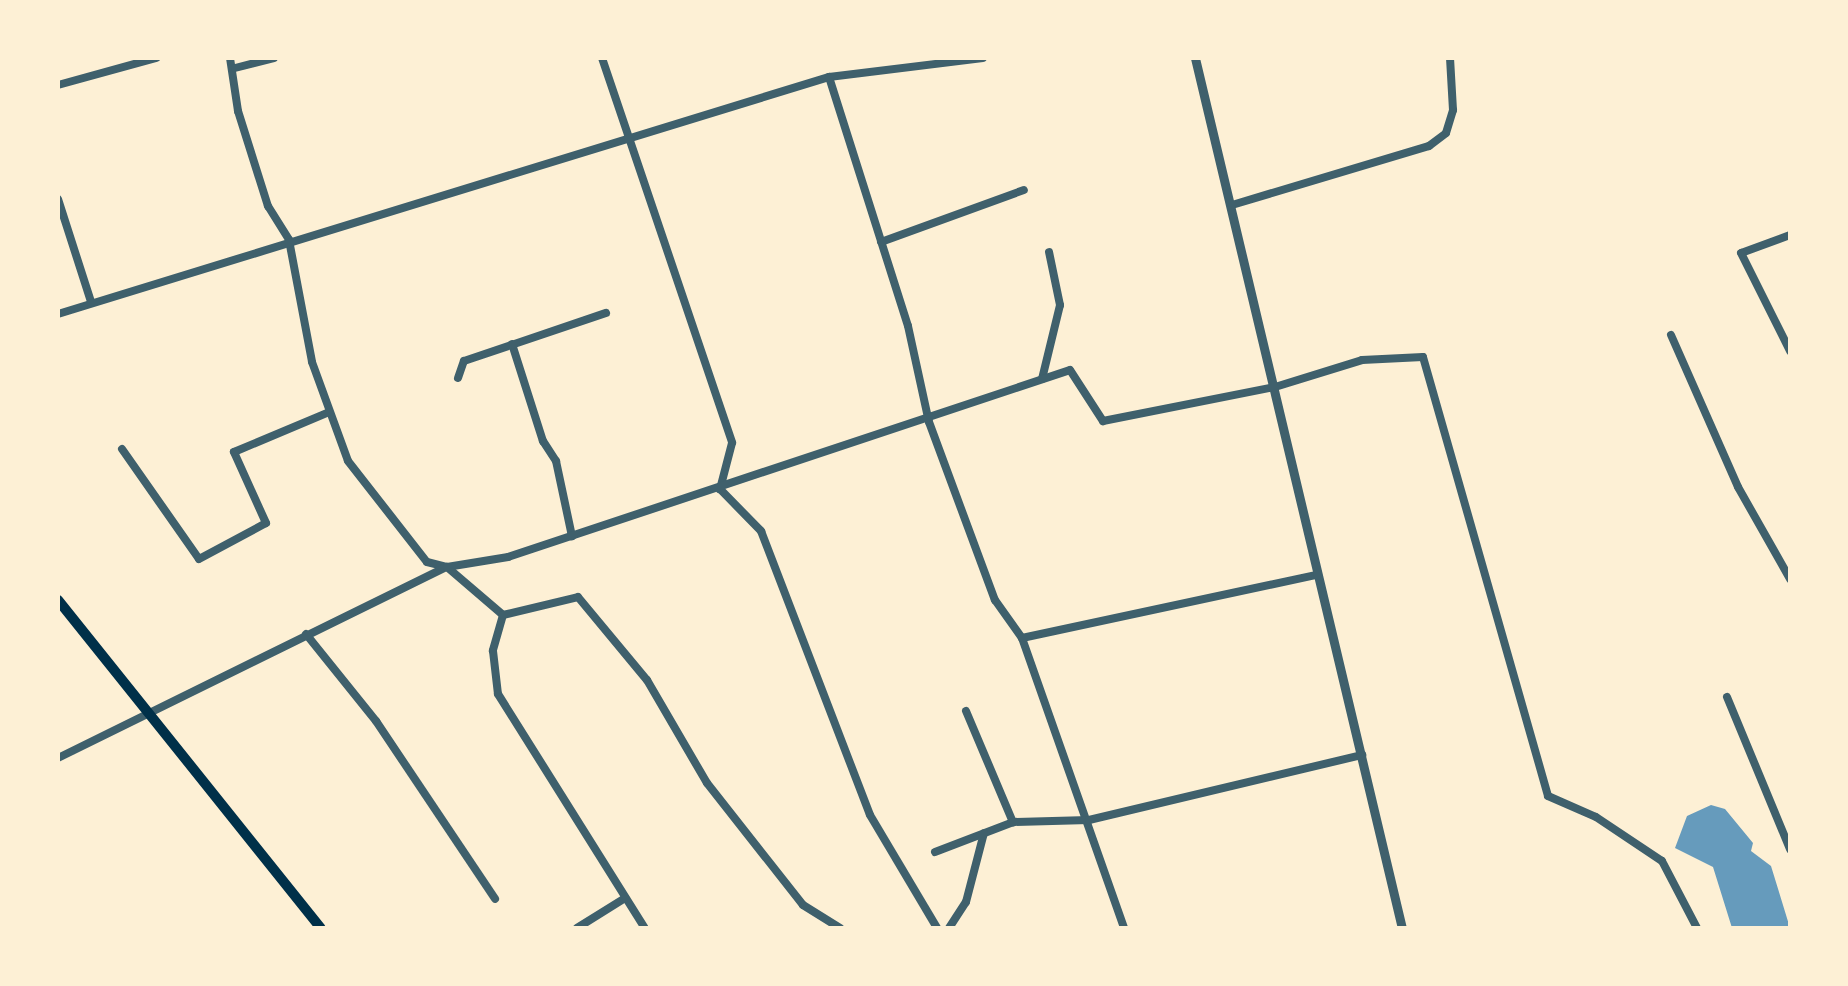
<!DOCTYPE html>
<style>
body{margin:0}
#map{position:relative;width:1848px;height:986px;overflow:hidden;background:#fdf0d5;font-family:Lato,sans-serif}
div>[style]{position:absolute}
.water>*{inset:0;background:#669bbc}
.minor>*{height:8px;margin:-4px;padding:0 4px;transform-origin:4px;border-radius:4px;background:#3f606c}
.tertiary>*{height:9px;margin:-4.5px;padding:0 4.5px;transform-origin:4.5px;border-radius:4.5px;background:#3f606c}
.secondary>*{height:10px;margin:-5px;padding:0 5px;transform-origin:5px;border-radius:5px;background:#003049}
span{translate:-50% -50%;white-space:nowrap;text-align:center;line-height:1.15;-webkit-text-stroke:9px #fdf0d5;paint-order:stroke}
.frame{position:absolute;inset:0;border:60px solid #fdf0d5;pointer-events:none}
</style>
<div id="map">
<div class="water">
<i style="clip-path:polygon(1711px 805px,1725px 809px,1753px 843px,1751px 851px,1771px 866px,1790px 928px,1732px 928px,1713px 867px,1675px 848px,1687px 816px)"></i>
</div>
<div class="minor">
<i style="left:230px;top:58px;width:54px;rotate:81.4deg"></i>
<i style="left:238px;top:111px;width:100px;rotate:72.5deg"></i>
<i style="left:268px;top:206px;width:40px;rotate:58deg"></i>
<i style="left:289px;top:240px;width:124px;rotate:79.3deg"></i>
<i style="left:312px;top:362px;width:105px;rotate:70deg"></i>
<i style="left:348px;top:461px;width:128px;rotate:52deg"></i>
<i style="left:427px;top:562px;width:21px;rotate:14deg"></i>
<i style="left:447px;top:567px;width:74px;rotate:40.6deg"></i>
<i style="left:503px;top:615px;width:37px;rotate:106deg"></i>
<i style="left:493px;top:651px;width:43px;rotate:83.4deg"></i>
<i style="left:498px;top:694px;width:276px;rotate:57.9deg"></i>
<i style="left:602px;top:58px;width:406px;rotate:71.3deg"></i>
<i style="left:732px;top:443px;width:48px;rotate:104.6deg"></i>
<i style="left:720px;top:489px;width:59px;rotate:45.7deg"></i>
<i style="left:761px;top:531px;width:304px;rotate:69deg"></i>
<i style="left:870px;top:815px;width:131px;rotate:59.3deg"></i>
<i style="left:235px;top:68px;width:40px;rotate:-14.4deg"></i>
<i style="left:829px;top:77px;width:261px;rotate:72.4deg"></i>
<i style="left:908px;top:326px;width:98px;rotate:77.7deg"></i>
<i style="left:929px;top:422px;width:190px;rotate:69.7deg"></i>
<i style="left:995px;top:600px;width:47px;rotate:54.6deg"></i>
<i style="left:1022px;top:638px;width:307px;rotate:70.6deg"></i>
<i style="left:58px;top:85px;width:102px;rotate:-15.4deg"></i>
<i style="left:58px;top:199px;width:108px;rotate:72.2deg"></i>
<i style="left:1232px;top:205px;width:206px;rotate:-16.7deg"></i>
<i style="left:1429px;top:146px;width:21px;rotate:-37deg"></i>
<i style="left:1446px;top:133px;width:24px;rotate:-73deg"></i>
<i style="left:1453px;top:110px;width:52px;rotate:-93.3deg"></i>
<i style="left:1790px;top:235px;width:52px;rotate:159.8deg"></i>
<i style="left:1741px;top:253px;width:110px;rotate:63.4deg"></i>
<i style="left:881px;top:242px;width:152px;rotate:-20deg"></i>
<i style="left:58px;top:314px;width:807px;rotate:-17.09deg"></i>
<i style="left:829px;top:77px;width:155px;rotate:-7deg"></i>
<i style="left:1671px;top:335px;width:166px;rotate:66.2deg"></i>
<i style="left:1738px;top:487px;width:106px;rotate:60.5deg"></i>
<i style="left:512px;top:344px;width:102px;rotate:72.3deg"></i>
<i style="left:543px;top:441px;width:24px;rotate:57deg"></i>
<i style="left:556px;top:461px;width:77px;rotate:78deg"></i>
<i style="left:458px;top:378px;width:18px;rotate:-71deg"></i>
<i style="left:464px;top:361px;width:150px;rotate:-18.7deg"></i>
<i style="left:1042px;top:379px;width:76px;rotate:-76.3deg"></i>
<i style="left:1060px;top:305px;width:54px;rotate:-101.7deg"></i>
<i style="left:122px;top:449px;width:134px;rotate:55deg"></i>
<i style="left:199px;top:559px;width:76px;rotate:-28.2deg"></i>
<i style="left:266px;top:523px;width:78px;rotate:-114.3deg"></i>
<i style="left:234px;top:452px;width:103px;rotate:-22.8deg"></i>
<i style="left:503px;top:615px;width:77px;rotate:-13.5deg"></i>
<i style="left:578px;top:597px;width:108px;rotate:50.3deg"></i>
<i style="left:647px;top:680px;width:119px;rotate:59.8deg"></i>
<i style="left:707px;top:783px;width:155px;rotate:51.8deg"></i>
<i style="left:803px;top:905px;width:44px;rotate:31.9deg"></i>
<i style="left:306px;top:634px;width:112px;rotate:51.2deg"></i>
<i style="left:376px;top:721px;width:214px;rotate:56.2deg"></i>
<i style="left:1022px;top:638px;width:300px;rotate:-12.1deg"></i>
<i style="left:1727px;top:697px;width:165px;rotate:67.5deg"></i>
<i style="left:966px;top:711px;width:121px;rotate:67.1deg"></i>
<i style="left:58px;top:758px;width:433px;rotate:-26.2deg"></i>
<i style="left:447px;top:567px;width:62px;rotate:-9.3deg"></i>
<i style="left:508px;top:557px;width:592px;rotate:-18.4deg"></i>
<i style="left:1070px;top:370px;width:61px;rotate:57.1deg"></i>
<i style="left:1103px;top:421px;width:175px;rotate:-11.2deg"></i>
<i style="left:1275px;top:387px;width:91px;rotate:-17.2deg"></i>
<i style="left:1362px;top:360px;width:61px;rotate:-2.8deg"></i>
<i style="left:1423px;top:357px;width:456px;rotate:74.1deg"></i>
<i style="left:1548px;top:796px;width:52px;rotate:23.6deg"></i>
<i style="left:1596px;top:817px;width:79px;rotate:33.7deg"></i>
<i style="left:1662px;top:861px;width:76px;rotate:62.4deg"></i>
<i style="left:935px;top:852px;width:84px;rotate:-21deg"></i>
<i style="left:1013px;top:822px;width:76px;rotate:-1.5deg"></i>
<i style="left:1089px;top:820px;width:281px;rotate:-13.4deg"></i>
<i style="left:577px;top:928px;width:57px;rotate:-32deg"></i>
<i style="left:949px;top:928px;width:31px;rotate:-57deg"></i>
<i style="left:966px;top:902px;width:71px;rotate:-75.4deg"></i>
</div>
<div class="tertiary">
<i style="left:1195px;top:58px;width:894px;rotate:76.62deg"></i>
</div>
<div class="secondary">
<i style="left:58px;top:600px;width:420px;rotate:51.3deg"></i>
</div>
<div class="frame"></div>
</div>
